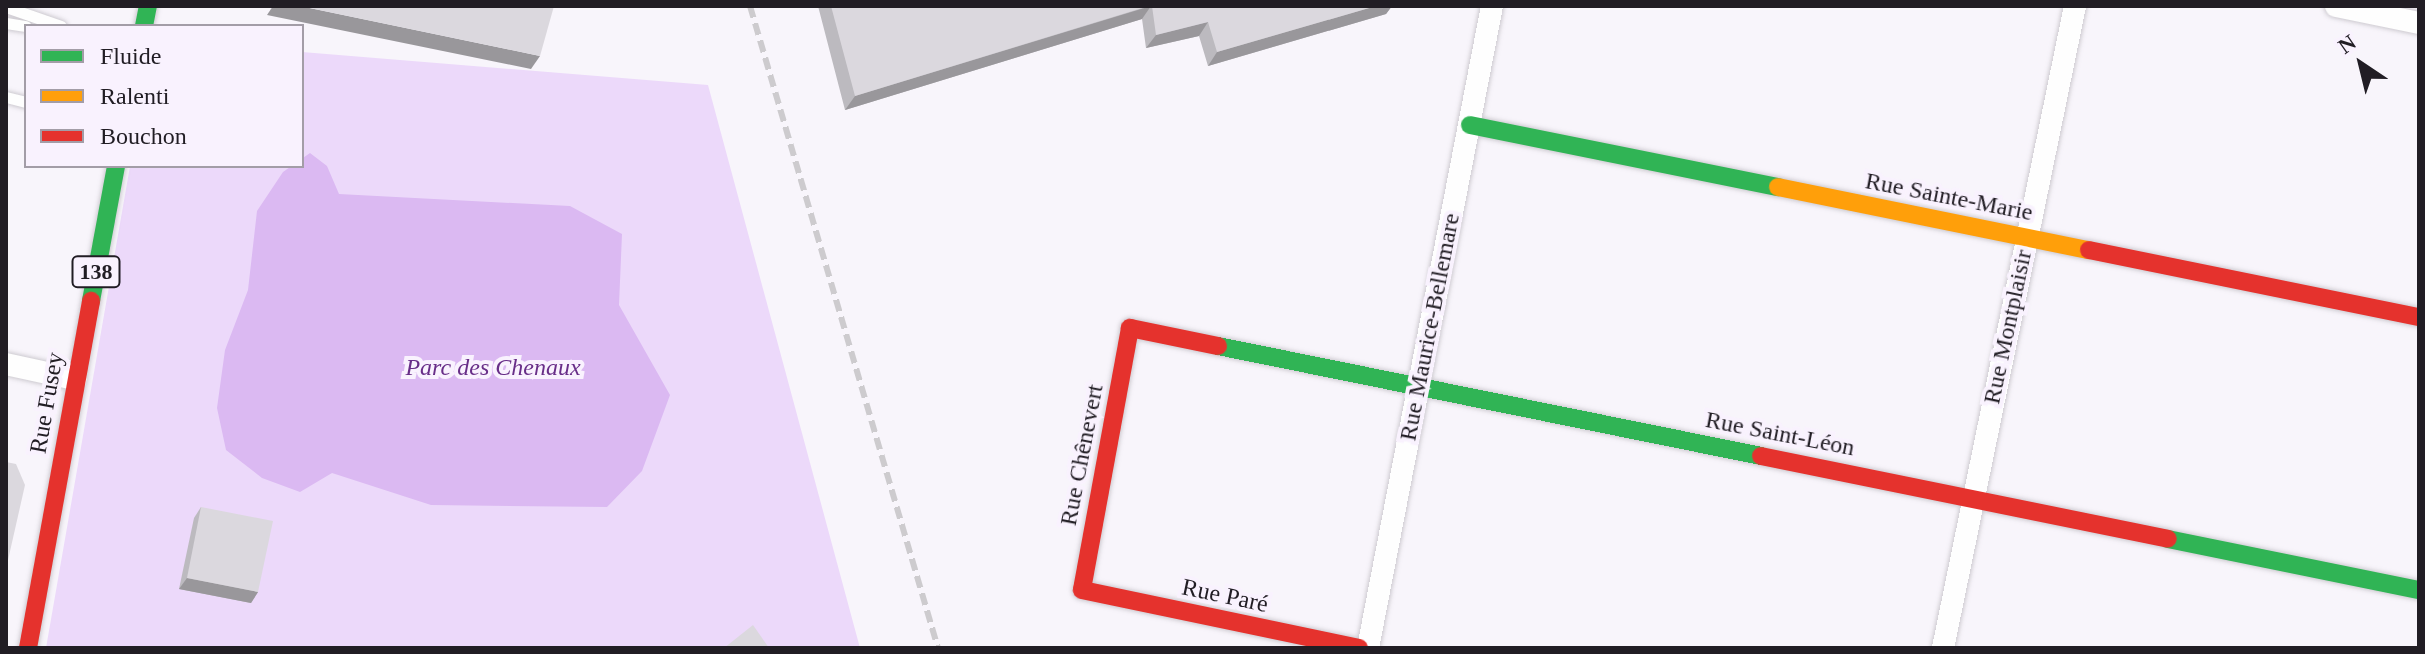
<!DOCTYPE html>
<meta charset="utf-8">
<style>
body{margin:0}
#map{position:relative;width:2425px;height:654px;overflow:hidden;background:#f8f5fb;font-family:"Times New Roman",serif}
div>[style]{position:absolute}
.green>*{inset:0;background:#ecd9fa}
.water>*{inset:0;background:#dbb9f2}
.roads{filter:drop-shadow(0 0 2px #cecbd1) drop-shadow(0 0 2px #cecbd1)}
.lane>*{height:11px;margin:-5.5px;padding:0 5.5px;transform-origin:5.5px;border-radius:5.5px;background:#fefefe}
.street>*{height:22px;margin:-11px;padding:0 11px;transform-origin:11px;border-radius:11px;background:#fefefe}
.fast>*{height:18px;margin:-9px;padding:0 9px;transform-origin:9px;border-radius:9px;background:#30b455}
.slow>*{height:18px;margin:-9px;padding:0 9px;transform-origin:9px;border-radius:9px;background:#ff9f0a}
.jam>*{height:18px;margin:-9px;padding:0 9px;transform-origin:9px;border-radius:9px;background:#e5322d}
.rail>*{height:6px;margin-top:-3px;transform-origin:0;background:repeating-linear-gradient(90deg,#cdcbce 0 12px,transparent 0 18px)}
.wall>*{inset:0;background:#bcbabf}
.shaded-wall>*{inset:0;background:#99979b}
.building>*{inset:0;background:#dbd8de}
span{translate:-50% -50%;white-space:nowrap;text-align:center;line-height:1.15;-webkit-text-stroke:8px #f9f2fe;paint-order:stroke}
.shield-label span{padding:2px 6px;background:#f9f2fe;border:2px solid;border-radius:6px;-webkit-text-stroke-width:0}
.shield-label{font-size:22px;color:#211d24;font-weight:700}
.street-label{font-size:24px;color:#211d24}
.park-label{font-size:24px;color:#682e88;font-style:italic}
.frame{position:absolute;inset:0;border:8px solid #211d24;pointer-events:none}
.legend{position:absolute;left:24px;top:24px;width:280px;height:144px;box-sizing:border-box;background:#f9f2fe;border:2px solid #a39da7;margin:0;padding:10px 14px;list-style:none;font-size:24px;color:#211d24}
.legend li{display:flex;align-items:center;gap:16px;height:40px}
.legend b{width:40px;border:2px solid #a39da7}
.north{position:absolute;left:2321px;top:24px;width:80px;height:80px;-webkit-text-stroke:6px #f9f2fe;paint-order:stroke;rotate:325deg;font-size:22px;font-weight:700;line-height:32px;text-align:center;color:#211d24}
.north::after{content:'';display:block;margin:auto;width:28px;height:36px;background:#211d24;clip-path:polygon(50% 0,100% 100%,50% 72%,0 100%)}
</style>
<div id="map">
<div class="green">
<i style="clip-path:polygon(302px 52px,708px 85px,860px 648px,46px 648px,130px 166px,302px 166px)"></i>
</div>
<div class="water">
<i style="clip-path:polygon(310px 153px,327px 166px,339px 194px,570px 206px,622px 234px,619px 305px,670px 395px,642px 471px,607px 507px,431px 505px,332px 473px,300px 492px,262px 478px,226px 450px,217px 408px,225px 350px,248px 290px,257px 211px,283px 172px)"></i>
</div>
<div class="roads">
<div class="lane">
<i style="left:6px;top:7px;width:58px;rotate:19.1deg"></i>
<i style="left:6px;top:23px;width:20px;rotate:9deg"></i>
<i style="left:6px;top:97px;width:21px;rotate:14deg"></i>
</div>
<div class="street">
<i style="left:2336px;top:6px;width:85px;rotate:11.6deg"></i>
<i style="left:6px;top:364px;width:71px;rotate:12.3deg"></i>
<i style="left:1368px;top:648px;width:654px;rotate:-79.07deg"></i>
<i style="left:1943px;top:648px;width:655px;rotate:-78.38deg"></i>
</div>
<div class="fast">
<i style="left:144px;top:26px;width:20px;rotate:-79deg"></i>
<i style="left:1470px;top:125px;width:314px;rotate:11.4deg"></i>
<i style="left:91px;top:301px;width:137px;rotate:-79.5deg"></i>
<i style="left:1218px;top:346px;width:554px;rotate:11.45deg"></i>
<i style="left:2168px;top:539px;width:256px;rotate:11.5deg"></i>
</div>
<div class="slow">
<i style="left:1778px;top:187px;width:317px;rotate:11.5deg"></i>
</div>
<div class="jam">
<i style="left:2089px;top:250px;width:337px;rotate:11.5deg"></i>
<i style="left:1218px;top:346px;width:90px;rotate:-168.4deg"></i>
<i style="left:1130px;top:328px;width:266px;rotate:100.4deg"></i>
<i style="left:1082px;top:590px;width:283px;rotate:11.8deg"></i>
<i style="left:1761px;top:456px;width:415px;rotate:11.5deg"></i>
<i style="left:28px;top:648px;width:353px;rotate:-79.7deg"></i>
</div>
</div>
<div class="rail">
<i style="left:750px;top:6px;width:669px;rotate:73.68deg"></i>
</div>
<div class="wall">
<i style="clip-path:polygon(818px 6px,1392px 6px,1386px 14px,1208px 66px,1199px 36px,1146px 48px,1142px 19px,845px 110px)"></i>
<i style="clip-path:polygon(201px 507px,258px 592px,251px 603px,179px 589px,194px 518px)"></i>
</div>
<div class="shaded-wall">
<i style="clip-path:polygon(273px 6px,300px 6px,540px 56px,531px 69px,267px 15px)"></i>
<i style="clip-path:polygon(1151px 6px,1142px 19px,845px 110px,855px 96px)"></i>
<i style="clip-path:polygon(1376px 6px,1392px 6px,1386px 14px,1208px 66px,1217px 52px)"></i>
<i style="clip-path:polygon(1208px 22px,1199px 36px,1146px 48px,1156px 35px)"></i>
<i style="clip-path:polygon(187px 578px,258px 592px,251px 603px,179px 589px)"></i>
</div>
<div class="building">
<i style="clip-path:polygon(300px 6px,554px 6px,540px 56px)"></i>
<i style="clip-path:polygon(831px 6px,1149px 6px,855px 96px)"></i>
<i style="clip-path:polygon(1152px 6px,1376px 6px,1217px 52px,1208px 22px,1156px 35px)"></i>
<i style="clip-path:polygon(6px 462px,16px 464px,25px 485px,6px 569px)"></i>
<i style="clip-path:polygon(201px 507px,273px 521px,258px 592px,187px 578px)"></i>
<i style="clip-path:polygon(753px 625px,769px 648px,724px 648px)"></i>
</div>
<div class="shield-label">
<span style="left:96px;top:272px">138</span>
</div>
<div class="street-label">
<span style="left:1949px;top:197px;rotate:11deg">Rue Sainte-Marie</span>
<span style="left:1430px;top:327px;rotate:-79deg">Rue Maurice-Bellemare</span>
<span style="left:2008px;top:327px;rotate:-78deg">Rue Montplaisir</span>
<span style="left:47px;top:403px;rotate:-80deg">Rue Fusey</span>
<span style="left:1780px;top:434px;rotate:11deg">Rue Saint-Léon</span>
<span style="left:1082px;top:455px;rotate:-79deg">Rue Chênevert</span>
<span style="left:1225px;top:596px;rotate:12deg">Rue Paré</span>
</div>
<div class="park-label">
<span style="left:493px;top:368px">Parc des Chenaux</span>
</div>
<div class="frame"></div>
<ul class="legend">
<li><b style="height:10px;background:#30b455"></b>Fluide</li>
<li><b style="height:10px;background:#ff9f0a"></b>Ralenti</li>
<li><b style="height:10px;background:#e5322d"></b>Bouchon</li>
</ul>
<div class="north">N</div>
</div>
